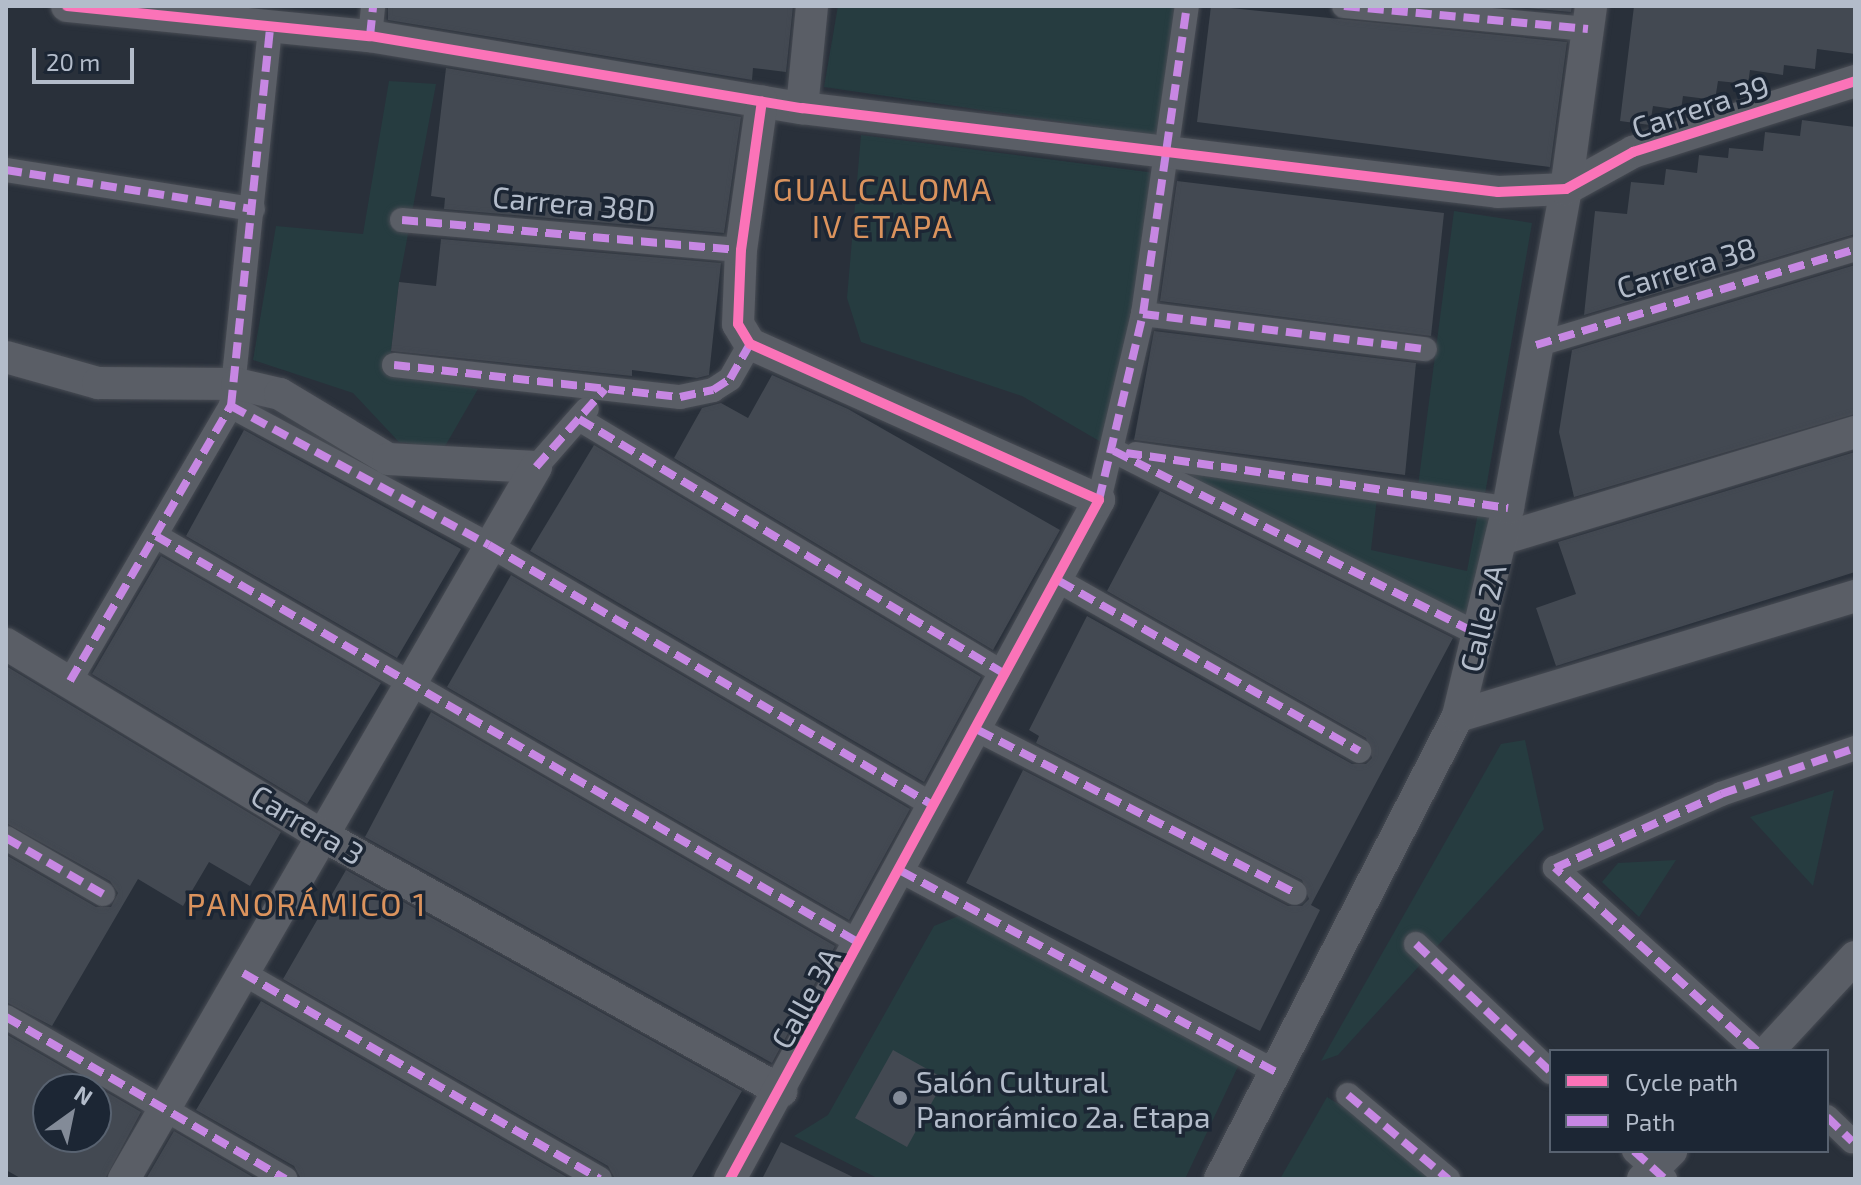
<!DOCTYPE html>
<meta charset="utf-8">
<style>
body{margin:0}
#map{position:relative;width:1861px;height:1185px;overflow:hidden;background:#29303a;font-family:"Exo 2",sans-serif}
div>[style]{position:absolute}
.green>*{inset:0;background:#263c40}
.building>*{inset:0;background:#434952}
.roads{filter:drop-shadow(0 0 2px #484c54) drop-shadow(0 0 2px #484c54)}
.pedestrian>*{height:24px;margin:-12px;padding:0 12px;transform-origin:12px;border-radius:12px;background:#5a5e66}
.minor>*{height:32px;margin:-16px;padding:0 16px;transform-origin:16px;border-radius:16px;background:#5a5e66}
.quiet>*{height:8px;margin-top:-4px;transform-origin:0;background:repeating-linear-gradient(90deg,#c787e3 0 16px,transparent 0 24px)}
.cycleway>*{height:10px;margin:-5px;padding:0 5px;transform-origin:5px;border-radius:5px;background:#fb73b8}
.dots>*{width:22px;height:22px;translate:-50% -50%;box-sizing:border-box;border:4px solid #1c2634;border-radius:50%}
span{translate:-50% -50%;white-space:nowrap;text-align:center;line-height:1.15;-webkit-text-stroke:7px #1c2634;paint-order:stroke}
.street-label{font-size:30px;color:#b3bcca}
.poi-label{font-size:30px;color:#b3bcca}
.left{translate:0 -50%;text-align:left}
.neighbourhood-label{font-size:32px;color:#db935d;letter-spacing:2px}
.frame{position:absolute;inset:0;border:8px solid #b3bcca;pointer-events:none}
.legend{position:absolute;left:1549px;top:1049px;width:280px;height:104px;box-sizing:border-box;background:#1c2634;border:2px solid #586270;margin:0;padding:10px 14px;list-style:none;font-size:24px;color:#b3bcca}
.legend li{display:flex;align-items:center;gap:16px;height:40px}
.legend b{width:40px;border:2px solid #586270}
.north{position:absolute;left:32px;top:1073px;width:80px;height:80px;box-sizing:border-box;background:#1c2634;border:2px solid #586270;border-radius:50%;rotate:33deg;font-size:22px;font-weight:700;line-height:32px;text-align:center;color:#b3bcca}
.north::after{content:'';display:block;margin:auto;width:28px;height:36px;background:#838b98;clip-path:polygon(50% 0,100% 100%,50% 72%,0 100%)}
.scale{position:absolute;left:32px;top:48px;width:102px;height:36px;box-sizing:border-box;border:4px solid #b3bcca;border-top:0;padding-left:10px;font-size:24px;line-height:28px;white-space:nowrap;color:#b3bcca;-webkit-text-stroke:6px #1c2634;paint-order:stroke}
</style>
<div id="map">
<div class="green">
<i style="clip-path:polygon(838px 6px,1175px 6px,1160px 136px,824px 87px)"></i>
<i style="clip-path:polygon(389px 81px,436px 84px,399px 282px,390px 360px,397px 376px,478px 389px,444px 448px,399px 442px,353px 393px,253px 360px,276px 226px,363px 234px)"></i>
<i style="clip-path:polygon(861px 135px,1155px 173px,1113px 449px,1022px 396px,861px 342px,847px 298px)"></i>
<i style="clip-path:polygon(1454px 211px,1532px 223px,1485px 494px,1418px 486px)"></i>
<i style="clip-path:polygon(1168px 471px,1377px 498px,1371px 550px,1467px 571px,1478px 513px,1498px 510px,1475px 624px)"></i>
<i style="clip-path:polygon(1525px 740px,1544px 829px,1338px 1055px,1321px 1061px,1501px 744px)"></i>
<i style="clip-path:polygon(1834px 790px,1813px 886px,1750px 817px)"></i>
<i style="clip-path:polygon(1676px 860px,1639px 917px,1602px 882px,1618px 863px)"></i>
<i style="clip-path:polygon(961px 915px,1242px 1058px,1185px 1179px,879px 1179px,794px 1136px,828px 1115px,934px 926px)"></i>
<i style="clip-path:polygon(1327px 1097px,1379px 1129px,1433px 1179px,1280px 1179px)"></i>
</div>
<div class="building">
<i style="clip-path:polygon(388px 6px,793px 6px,786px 72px,753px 68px,752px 80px,388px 20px)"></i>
<i style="clip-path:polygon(1211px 6px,1567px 42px,1550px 167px,1197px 122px)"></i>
<i style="clip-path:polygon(1504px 6px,1572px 6px,1571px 12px)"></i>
<i style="clip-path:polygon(1634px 6px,1855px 6px,1855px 54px,1817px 49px,1815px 69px,1784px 65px,1783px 75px,1750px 70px,1748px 84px,1718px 81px,1715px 100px,1683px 96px,1681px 110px,1653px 106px,1650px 125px,1620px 121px)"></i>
<i style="clip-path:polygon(446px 68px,741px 117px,724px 233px,444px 209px,445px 198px,431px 196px)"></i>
<i style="clip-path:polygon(1802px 120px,1855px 127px,1855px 234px,1584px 315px,1595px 211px,1627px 214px,1631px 182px,1664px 185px,1666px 169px,1697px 173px,1699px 155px,1728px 158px,1729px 148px,1763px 151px,1765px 132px,1800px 136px)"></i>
<i style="clip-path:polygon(1177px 181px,1444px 213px,1431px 336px,1160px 301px)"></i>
<i style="clip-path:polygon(441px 239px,721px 263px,709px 375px,697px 378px,632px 370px,632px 376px,391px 351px,399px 282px,436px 286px)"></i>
<i style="clip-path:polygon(1855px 265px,1855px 414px,1574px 497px,1559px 432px,1572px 350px)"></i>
<i style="clip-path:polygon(1154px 331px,1416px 363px,1405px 475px,1134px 440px)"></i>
<i style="clip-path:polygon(772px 375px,848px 409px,1060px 530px,993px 650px,674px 458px,702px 408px,721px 403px,748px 418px)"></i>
<i style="clip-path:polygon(244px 430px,461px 549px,397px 658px,186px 536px)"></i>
<i style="clip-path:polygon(594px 445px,981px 677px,924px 782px,530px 551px)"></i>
<i style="clip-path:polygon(1855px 452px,1855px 572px,1556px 666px,1536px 608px,1576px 594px,1558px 542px)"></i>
<i style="clip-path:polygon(1160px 491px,1453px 638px,1311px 905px,1320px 910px,1260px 1031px,966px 883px,1023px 770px,1288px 906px,1302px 906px,1309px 899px,1302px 880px,1036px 743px,1039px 736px,1029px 730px,1087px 616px,1352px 764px,1366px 764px,1372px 758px,1366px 738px,1107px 591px)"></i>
<i style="clip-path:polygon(161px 556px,381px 683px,307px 804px,92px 674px)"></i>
<i style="clip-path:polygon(511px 575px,910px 809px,849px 920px,447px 687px)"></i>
<i style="clip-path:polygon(6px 666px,281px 832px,250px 886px,209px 862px,183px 906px,138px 879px,52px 1026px,6px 1002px,6px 855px,96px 907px,111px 907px,118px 893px,110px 881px,6px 823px)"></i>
<i style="clip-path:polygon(431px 712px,835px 946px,772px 1063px,365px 837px)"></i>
<i style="clip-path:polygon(346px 870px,742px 1091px,691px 1179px,615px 1179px,608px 1166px,283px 979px)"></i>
<i style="clip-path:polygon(261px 1001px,570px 1179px,301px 1179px,294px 1166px,196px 1110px)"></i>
<i style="clip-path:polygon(evenodd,6px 1034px,141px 1112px,105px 1179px,22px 1179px,6px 1170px,6px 1034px,48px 1089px,96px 1089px,96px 1137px,48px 1137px,48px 1089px)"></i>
<i style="clip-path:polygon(893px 1050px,945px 1079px,907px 1147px,855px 1118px)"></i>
<i style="clip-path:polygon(174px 1131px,256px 1179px,146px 1179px)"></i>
<i style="clip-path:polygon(781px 1142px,857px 1179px,762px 1179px)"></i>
</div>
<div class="roads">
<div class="pedestrian">
<i style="left:1344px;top:6px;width:245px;rotate:5.4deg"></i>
<i style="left:370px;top:36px;width:30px;rotate:-84deg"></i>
<i style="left:6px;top:170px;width:250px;rotate:9deg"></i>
<i style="left:402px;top:220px;width:340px;rotate:5.1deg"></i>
<i style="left:1143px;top:314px;width:284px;rotate:7.1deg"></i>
<i style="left:1536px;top:345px;width:333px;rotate:-16.7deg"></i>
<i style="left:394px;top:365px;width:288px;rotate:6.4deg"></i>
<i style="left:680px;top:397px;width:34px;rotate:-12deg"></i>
<i style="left:713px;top:390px;width:20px;rotate:-33deg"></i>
<i style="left:730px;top:379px;width:40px;rotate:-60.3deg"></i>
<i style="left:231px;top:406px;width:293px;rotate:28.3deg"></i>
<i style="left:489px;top:545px;width:518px;rotate:30.38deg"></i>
<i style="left:579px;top:419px;width:500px;rotate:30.92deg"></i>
<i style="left:1114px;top:451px;width:407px;rotate:26.7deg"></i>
<i style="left:1136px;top:454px;width:376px;rotate:8.3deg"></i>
<i style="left:536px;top:467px;width:77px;rotate:-48.7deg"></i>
<i style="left:1099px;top:500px;width:191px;rotate:-76.7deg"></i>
<i style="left:1143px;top:314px;width:311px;rotate:-81.9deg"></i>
<i style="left:156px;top:536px;width:815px;rotate:30.06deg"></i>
<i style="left:1059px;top:581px;width:345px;rotate:29.5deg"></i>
<i style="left:70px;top:681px;width:319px;rotate:-59.7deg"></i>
<i style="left:231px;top:406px;width:380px;rotate:-84.1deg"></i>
<i style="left:978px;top:730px;width:356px;rotate:27.2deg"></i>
<i style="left:6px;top:838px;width:112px;rotate:30deg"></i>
<i style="left:901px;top:871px;width:425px;rotate:28.2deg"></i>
<i style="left:1416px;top:944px;width:186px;rotate:43.5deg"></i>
<i style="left:243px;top:973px;width:412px;rotate:30deg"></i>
<i style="left:6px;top:1017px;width:323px;rotate:30.1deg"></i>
<i style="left:1757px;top:1051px;width:273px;rotate:-137.8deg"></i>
<i style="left:1555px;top:868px;width:182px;rotate:-24deg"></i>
<i style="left:1721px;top:794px;width:142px;rotate:-18.9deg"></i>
<i style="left:1348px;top:1095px;width:131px;rotate:40deg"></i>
<i style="left:1827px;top:1117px;width:35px;rotate:44deg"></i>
<i style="left:1634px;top:1151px;width:42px;rotate:42.1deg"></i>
</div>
<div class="minor">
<i style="left:67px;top:6px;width:304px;rotate:5.7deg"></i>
<i style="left:370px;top:36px;width:438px;rotate:9.5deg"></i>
<i style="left:802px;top:108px;width:701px;rotate:6.88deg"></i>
<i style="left:1498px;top:192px;width:68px;rotate:-2.5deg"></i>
<i style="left:1566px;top:189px;width:77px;rotate:-28.9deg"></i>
<i style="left:1633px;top:152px;width:233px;rotate:-17.7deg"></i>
<i style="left:802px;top:108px;width:102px;rotate:-84.4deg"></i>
<i style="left:6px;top:357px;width:96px;rotate:15.8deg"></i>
<i style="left:98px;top:383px;width:139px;rotate:0.4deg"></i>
<i style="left:237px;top:384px;width:44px;rotate:13.1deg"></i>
<i style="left:280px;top:394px;width:126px;rotate:31deg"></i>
<i style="left:388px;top:459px;width:148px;rotate:3.1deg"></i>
<i style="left:536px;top:467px;width:823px;rotate:120.06deg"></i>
<i style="left:1501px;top:539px;width:370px;rotate:-16.8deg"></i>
<i style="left:6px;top:644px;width:369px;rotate:31.2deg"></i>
<i style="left:322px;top:835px;width:526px;rotate:29.15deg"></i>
<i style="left:1458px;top:716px;width:415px;rotate:-16.8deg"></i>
<i style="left:1768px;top:1051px;width:128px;rotate:-47.2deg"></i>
<i style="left:730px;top:1179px;width:773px;rotate:-61.48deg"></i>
<i style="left:1099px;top:500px;width:382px;rotate:-155.9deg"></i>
<i style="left:750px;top:344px;width:23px;rotate:-121deg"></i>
<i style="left:738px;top:324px;width:74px;rotate:-87.7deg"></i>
<i style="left:741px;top:250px;width:150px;rotate:-82deg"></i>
<i style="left:1220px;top:1179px;width:521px;rotate:-62.8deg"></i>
<i style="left:1458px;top:716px;width:214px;rotate:-76.5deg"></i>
<i style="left:1508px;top:508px;width:324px;rotate:-79.7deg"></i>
<i style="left:1566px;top:189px;width:185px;rotate:-82.2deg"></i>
<i style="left:1643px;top:1179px;width:40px;rotate:-45deg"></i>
</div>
</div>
<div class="quiet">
<i style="left:1344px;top:6px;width:245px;rotate:5.4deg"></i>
<i style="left:370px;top:36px;width:30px;rotate:-84deg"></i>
<i style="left:6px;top:170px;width:250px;rotate:9deg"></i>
<i style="left:402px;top:220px;width:340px;rotate:5.1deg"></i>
<i style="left:1143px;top:314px;width:284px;rotate:7.1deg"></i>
<i style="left:1536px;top:345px;width:333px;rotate:-16.7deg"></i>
<i style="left:394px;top:365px;width:288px;rotate:6.4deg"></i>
<i style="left:680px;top:397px;width:34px;rotate:-12deg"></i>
<i style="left:713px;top:390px;width:20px;rotate:-33deg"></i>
<i style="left:730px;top:379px;width:40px;rotate:-60.3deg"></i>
<i style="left:231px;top:406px;width:293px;rotate:28.3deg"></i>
<i style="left:489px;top:545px;width:518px;rotate:30.38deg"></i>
<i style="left:579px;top:419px;width:500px;rotate:30.92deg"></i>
<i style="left:1114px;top:451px;width:407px;rotate:26.7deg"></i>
<i style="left:1126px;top:453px;width:386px;rotate:8.2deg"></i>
<i style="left:536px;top:467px;width:104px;rotate:-48.5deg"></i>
<i style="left:1099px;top:500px;width:191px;rotate:-76.7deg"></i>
<i style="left:1143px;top:314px;width:311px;rotate:-81.9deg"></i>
<i style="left:156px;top:536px;width:815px;rotate:30.06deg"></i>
<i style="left:1059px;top:581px;width:345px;rotate:29.5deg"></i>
<i style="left:70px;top:681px;width:319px;rotate:-59.7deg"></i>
<i style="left:231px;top:406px;width:380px;rotate:-84.1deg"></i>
<i style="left:978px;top:730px;width:356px;rotate:27.2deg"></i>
<i style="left:6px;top:838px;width:112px;rotate:30deg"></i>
<i style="left:901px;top:871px;width:425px;rotate:28.2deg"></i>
<i style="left:1416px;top:944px;width:186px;rotate:43.5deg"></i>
<i style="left:243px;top:973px;width:412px;rotate:30deg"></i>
<i style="left:6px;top:1017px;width:323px;rotate:30.1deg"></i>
<i style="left:1757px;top:1051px;width:273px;rotate:-137.8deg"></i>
<i style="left:1555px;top:868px;width:182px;rotate:-24deg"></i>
<i style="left:1721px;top:794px;width:142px;rotate:-18.9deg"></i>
<i style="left:1348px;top:1095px;width:131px;rotate:40deg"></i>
<i style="left:1827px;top:1117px;width:35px;rotate:44deg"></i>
<i style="left:1634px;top:1151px;width:42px;rotate:42.1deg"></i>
</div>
<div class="cycleway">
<i style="left:67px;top:6px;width:304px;rotate:5.7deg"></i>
<i style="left:370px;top:36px;width:438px;rotate:9.5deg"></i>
<i style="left:802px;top:108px;width:701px;rotate:6.88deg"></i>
<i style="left:1498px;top:192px;width:68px;rotate:-2.5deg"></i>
<i style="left:1566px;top:189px;width:77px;rotate:-28.9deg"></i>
<i style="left:1633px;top:152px;width:233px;rotate:-17.7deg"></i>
<i style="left:730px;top:1179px;width:773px;rotate:-61.48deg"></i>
<i style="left:1099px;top:500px;width:382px;rotate:-155.9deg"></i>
<i style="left:750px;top:344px;width:23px;rotate:-121deg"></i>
<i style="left:738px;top:324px;width:74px;rotate:-87.7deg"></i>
<i style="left:741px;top:250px;width:150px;rotate:-82deg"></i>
</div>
<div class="dots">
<i style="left:900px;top:1098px;background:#838b98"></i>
</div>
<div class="street-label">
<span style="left:1700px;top:106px;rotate:-18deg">Carrera 39</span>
<span style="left:574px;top:203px;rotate:5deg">Carrera 38D</span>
<span style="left:1686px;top:267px;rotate:-17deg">Carrera 38</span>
<span style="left:1482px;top:618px;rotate:-76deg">Calle 2A</span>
<span style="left:308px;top:824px;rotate:31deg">Carrera 3</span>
<span style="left:805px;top:998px;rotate:-61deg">Calle 3A</span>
</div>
<div class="poi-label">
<span class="left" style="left:916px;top:1098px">Salón Cultural<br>Panorámico 2a. Etapa</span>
</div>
<div class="neighbourhood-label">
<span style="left:883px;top:207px">GUALCALOMA<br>IV ETAPA</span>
<span style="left:307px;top:903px">PANORÁMICO 1</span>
</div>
<div class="frame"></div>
<ul class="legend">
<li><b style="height:10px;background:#fb73b8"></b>Cycle path</li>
<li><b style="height:10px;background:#c787e3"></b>Path</li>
</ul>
<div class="north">N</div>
<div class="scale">20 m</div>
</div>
